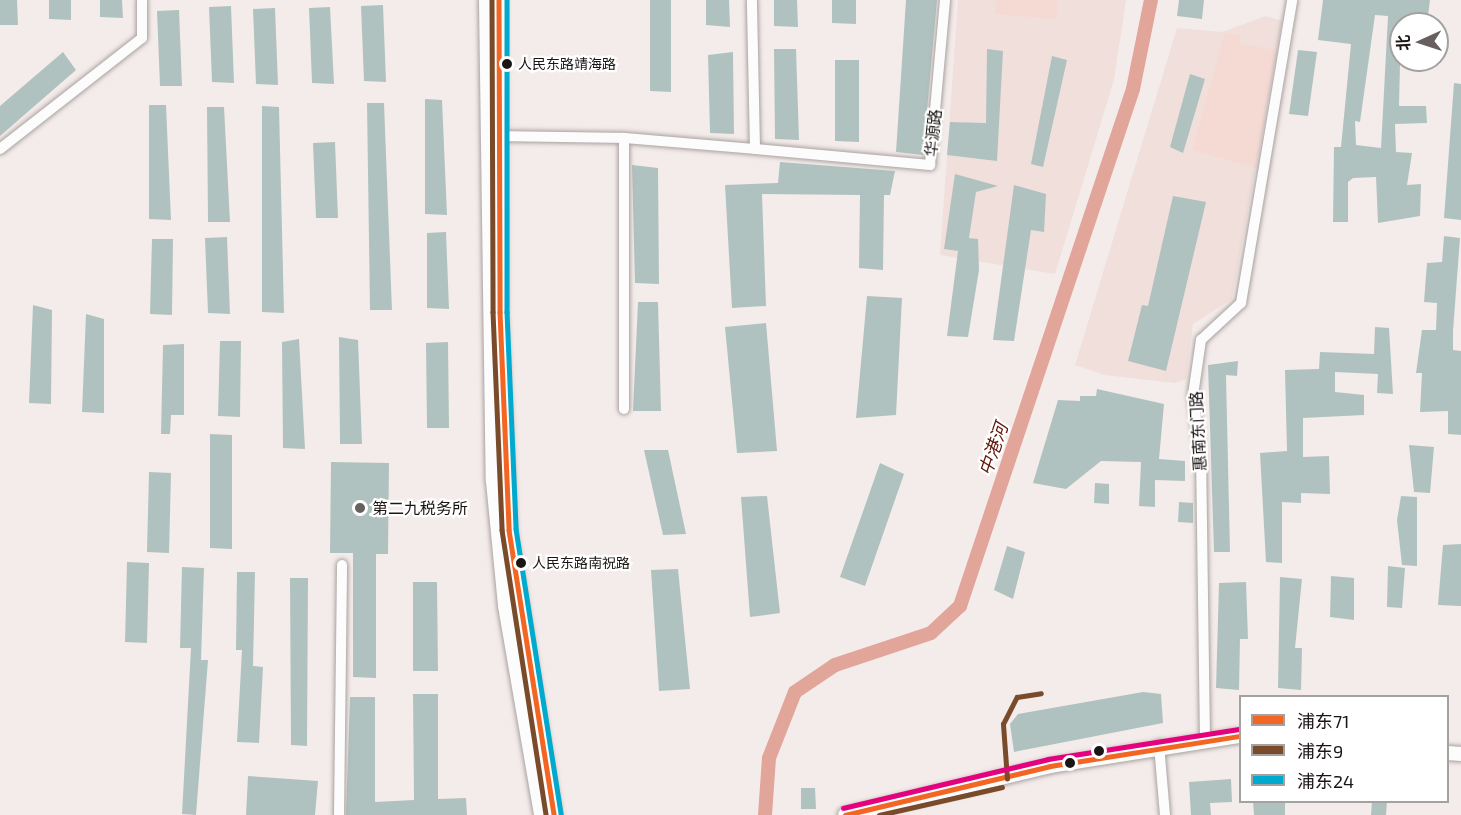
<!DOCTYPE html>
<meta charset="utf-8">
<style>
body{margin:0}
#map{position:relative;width:1461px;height:815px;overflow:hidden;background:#f4ecea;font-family:"Exo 2","Noto Sans SC",sans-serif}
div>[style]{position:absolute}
.built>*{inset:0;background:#f0dfdb}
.green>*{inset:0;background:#f5dad4}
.canal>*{height:14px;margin:-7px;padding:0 7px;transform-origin:7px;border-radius:7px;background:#e1a59a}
.building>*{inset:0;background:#b0c2bf}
.roads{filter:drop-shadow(0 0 2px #a9a2a1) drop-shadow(0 0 2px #a9a2a1)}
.street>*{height:10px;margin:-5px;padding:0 5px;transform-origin:5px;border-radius:5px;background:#fdfcfc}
.secondary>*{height:14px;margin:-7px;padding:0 7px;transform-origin:7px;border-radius:7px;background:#fdfcfc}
.bus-1>*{height:4.5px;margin:-2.25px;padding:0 2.25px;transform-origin:2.25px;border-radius:2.25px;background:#f26522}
.bus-2>*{height:4.5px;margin:-2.25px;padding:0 2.25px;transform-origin:2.25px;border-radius:2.25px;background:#7a4b2a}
.bus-3>*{height:4.5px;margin:-2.25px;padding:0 2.25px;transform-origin:2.25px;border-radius:2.25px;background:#00a9ce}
.bus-4>*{height:4.5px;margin:-2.25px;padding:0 2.25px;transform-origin:2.25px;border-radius:2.25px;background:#e5007d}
.dots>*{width:16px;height:16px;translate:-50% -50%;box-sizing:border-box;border:3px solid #fff;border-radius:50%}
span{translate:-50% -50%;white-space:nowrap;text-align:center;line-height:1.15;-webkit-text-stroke:4.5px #fff;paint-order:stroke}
.bus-label{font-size:14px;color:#1b1514}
.left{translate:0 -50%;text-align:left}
.street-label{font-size:16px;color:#1b1514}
.poi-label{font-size:16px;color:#1b1514}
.water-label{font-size:18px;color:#5d1409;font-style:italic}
.legend{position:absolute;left:1239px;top:695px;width:210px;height:108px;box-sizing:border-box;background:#fff;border:2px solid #a4a1a1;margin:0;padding:8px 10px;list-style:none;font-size:18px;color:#1b1514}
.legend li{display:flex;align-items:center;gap:12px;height:30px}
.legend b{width:30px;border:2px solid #a4a1a1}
.north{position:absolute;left:1389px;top:12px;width:60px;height:60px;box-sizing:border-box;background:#fff;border:2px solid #a4a1a1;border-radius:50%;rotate:267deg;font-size:16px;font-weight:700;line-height:24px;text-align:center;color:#1b1514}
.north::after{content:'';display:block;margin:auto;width:21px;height:27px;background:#67605f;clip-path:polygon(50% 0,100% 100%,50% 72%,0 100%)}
</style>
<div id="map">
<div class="built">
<i style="clip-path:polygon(958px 0,1126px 0,1114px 80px,1055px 274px,940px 255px)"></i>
<i style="clip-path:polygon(1266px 16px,1282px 21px,1232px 299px,1193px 324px,1186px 379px,1175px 383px,1104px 375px,1075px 365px,1177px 28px,1222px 32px)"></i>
</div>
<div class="green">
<i style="clip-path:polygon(996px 0,1058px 0,1056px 19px,995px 14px)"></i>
<i style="clip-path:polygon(1225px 33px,1241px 35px,1240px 44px,1277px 50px,1256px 168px,1192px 150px)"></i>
</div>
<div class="canal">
<i style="left:765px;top:815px;width:57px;rotate:-86deg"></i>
<i style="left:769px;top:758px;width:71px;rotate:-68.5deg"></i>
<i style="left:795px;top:692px;width:48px;rotate:-34deg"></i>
<i style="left:835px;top:665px;width:101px;rotate:-18.4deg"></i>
<i style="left:931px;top:633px;width:40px;rotate:-43deg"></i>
<i style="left:960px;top:606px;width:545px;rotate:-71.5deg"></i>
<i style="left:1133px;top:89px;width:91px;rotate:-78.6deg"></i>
</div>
<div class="building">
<i style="clip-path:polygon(0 0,17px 0,18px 25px,0 25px)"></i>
<i style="clip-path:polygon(49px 0,71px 0,71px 20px,49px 19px)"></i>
<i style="clip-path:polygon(100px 0,122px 0,123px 18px,100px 17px)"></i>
<i style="clip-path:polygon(650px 0,671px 0,671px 92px,650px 91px)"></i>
<i style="clip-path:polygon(706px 0,729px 0,730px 27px,706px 25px)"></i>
<i style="clip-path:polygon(774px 0,797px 0,798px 27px,774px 26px)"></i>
<i style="clip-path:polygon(832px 0,856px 0,856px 24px,832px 23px)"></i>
<i style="clip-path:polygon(906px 0,937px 0,923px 155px,896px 152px)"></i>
<i style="clip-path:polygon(1179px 0,1204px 0,1202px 19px,1177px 16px)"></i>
<i style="clip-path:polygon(evenodd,1323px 0,1430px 0,1427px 24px,1401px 24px,1399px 106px,1426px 106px,1427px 123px,1395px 124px,1396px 152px,1412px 153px,1407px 185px,1421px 184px,1420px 216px,1378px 223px,1376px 177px,1353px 178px,1348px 182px,1348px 222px,1333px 222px,1334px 147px,1341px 147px,1351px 44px,1318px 40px,1323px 0,1375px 15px,1388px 16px,1381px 148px,1356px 145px,1355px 121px,1360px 122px,1375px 15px)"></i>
<i style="clip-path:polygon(383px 5px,386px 82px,364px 81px,361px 6px)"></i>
<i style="clip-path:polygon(231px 6px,234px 83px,212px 82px,209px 7px)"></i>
<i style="clip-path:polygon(330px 7px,334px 84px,312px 83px,309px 8px)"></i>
<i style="clip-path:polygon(275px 8px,278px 85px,256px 84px,253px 9px)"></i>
<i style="clip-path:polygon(179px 10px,182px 86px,160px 86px,157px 11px)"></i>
<i style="clip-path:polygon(774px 49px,796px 49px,799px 140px,775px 139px)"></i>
<i style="clip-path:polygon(987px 49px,1003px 51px,997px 161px,947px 155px,950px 122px,986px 123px)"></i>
<i style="clip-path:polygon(1298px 50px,1317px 52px,1308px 116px,1289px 114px)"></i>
<i style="clip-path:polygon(63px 52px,76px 70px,0 136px,0 106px)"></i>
<i style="clip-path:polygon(733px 52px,734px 134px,710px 133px,708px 55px)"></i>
<i style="clip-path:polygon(1052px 56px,1067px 60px,1043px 167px,1031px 164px)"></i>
<i style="clip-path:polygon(835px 60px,859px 60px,859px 142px,835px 141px)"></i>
<i style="clip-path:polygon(1190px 74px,1205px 79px,1183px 153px,1170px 147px)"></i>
<i style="clip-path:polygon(1454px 83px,1461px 84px,1461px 220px,1444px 218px)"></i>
<i style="clip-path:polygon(425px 99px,442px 100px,447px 215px,425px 214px)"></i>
<i style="clip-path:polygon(367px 103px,384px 103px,392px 310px,370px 310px)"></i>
<i style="clip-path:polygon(149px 105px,166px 105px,171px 220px,149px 219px)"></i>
<i style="clip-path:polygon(262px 106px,279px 107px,284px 313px,262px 312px)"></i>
<i style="clip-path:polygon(207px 107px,224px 107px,230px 222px,208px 222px)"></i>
<i style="clip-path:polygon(335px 142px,338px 218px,316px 218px,313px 143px)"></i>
<i style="clip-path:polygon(780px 162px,895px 171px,890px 195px,884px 195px,883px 270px,859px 268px,860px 195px,762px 194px,766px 306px,732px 308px,725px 185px,778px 183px)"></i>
<i style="clip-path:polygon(632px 165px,658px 168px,659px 284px,635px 283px)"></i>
<i style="clip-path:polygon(955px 174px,998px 186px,976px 192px,969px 238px,978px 239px,979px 270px,968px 337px,947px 336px,958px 251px,944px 249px)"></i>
<i style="clip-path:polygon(1014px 185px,1046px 194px,1044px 232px,1031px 230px,1014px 341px,993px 340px)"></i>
<i style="clip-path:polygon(1173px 196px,1206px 202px,1166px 371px,1128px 361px,1142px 305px,1148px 306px)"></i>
<i style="clip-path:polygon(446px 232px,449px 309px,427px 308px,427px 233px)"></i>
<i style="clip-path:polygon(1444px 236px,1460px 238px,1453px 331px,1453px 350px,1461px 351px,1461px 435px,1448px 434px,1448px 411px,1420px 412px,1422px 373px,1416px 373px,1422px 330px,1436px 330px,1437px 303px,1424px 302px,1427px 263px,1442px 262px)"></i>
<i style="clip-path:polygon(227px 237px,230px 314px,208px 313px,205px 238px)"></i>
<i style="clip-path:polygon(152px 239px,173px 239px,172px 315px,150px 314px)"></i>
<i style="clip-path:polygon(867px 296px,902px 298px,896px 415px,856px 418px)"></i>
<i style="clip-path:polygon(638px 302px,658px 302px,661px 411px,633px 411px)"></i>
<i style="clip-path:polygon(33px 305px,52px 310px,51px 404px,29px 403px)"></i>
<i style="clip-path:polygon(86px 314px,104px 319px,104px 413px,82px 412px)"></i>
<i style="clip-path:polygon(766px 323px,777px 451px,737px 453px,725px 327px)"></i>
<i style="clip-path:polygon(1375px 327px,1389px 328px,1393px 394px,1377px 393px,1378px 374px,1335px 372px,1335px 392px,1364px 395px,1364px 415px,1303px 418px,1303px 457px,1329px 456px,1330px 494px,1301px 493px,1301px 503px,1282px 502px,1282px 563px,1266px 562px,1260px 453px,1287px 451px,1285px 370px,1319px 369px,1320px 352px,1374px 354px)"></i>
<i style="clip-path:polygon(339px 337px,358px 340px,362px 444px,340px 444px)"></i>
<i style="clip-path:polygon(299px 339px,305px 449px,283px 448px,282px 342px)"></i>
<i style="clip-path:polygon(220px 341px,241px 341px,240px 417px,218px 416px)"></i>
<i style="clip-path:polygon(448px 342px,449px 428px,427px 428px,426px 343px)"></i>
<i style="clip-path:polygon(184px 344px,184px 415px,171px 415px,170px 434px,161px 434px,163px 345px)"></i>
<i style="clip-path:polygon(1238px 361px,1237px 376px,1226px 375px,1230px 552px,1214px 552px,1208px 365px)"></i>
<i style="clip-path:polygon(1097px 389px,1164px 404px,1159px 459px,1185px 461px,1185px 481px,1155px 480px,1155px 507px,1139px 506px,1141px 462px,1101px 461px,1066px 489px,1033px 483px,1058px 400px,1080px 401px,1080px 396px,1096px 396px)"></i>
<i style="clip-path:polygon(210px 434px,232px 435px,232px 549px,210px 548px)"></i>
<i style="clip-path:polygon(1409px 445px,1434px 447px,1430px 493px,1414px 492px)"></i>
<i style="clip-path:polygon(644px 450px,668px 450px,686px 534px,663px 535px)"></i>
<i style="clip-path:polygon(331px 462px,389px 463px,388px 554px,376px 554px,376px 678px,353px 677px,353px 553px,330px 553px)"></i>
<i style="clip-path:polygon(880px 463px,904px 474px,865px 586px,840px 577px)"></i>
<i style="clip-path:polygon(149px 472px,171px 473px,169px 553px,147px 552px)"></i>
<i style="clip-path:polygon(1095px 483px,1109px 484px,1109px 504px,1094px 503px)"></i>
<i style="clip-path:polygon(767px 496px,780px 613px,750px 617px,741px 497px)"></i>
<i style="clip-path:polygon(1401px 496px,1417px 497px,1417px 566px,1402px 565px,1397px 520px)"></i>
<i style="clip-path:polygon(1179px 502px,1193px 503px,1193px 523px,1178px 522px)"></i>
<i style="clip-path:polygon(1461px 544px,1461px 606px,1438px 605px,1443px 545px)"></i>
<i style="clip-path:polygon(1007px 546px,1025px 552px,1013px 599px,994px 590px)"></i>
<i style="clip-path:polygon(127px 562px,149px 563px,147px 643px,125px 642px)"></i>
<i style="clip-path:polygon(1388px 566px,1405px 568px,1402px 608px,1387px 607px)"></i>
<i style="clip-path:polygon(182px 567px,204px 568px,201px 660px,208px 660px,196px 815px,182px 814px,191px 648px,180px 648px)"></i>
<i style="clip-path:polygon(678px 569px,690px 689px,659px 691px,651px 570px)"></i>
<i style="clip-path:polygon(237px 572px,255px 572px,253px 666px,263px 667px,259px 743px,237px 742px,242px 650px,236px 650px)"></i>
<i style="clip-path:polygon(1331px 576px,1354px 578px,1354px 620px,1330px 617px)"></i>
<i style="clip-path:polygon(1280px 577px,1302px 579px,1295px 648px,1302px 648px,1301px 690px,1278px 688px)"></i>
<i style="clip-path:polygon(290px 578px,308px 578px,307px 746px,291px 745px)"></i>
<i style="clip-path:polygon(413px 582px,437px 582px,438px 671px,413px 671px)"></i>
<i style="clip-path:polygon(1246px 582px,1248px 639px,1240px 639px,1239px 690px,1216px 688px,1219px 583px)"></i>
<i style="clip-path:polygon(1143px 692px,1161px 694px,1163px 723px,1014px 752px,1010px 724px,1018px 714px)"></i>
<i style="clip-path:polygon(413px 694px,438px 694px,438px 799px,466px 798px,467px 815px,346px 815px,350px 697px,375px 697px,375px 802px,414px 800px)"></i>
<i style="clip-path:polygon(248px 776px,318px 781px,315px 815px,246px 815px)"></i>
<i style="clip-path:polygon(1231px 779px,1232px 802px,1210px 803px,1211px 815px,1191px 815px,1189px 782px)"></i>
<i style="clip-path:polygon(801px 788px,815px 788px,816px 809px,801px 809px)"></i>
<i style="clip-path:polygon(1253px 801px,1285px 801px,1285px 815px,1254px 815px)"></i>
<i style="clip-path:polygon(1372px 801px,1387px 801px,1386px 815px,1371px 815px)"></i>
</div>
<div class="roads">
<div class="street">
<i style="left:500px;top:136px;width:124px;rotate:0.9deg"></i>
<i style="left:0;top:149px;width:180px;rotate:-38deg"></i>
<i style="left:142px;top:38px;width:38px;rotate:-90deg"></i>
<i style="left:755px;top:149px;width:176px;rotate:5.2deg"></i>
<i style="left:930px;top:165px;width:166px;rotate:-84.8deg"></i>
<i style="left:624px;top:409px;width:271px;rotate:-90deg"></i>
<i style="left:624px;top:138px;width:131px;rotate:4.8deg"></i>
<i style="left:755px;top:149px;width:149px;rotate:-91.2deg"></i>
<i style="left:1205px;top:740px;width:279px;rotate:-90.8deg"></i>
<i style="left:1201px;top:461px;width:66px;rotate:-96.9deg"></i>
<i style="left:1193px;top:395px;width:56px;rotate:-81.7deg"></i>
<i style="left:1201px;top:340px;width:54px;rotate:-42.8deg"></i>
<i style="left:1241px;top:303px;width:307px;rotate:-80.4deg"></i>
<i style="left:1159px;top:745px;width:70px;rotate:85.1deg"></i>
<i style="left:339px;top:815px;width:250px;rotate:-89.3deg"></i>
</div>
<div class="secondary">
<i style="left:486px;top:0;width:481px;rotate:89.2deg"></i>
<i style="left:493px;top:481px;width:126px;rotate:84.5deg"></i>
<i style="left:505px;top:606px;width:212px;rotate:80.2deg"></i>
<i style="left:499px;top:0;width:312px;rotate:89.8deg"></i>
<i style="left:500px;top:312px;width:218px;rotate:87.6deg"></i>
<i style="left:509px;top:530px;width:289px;rotate:81deg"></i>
<i style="left:1448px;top:753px;width:13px;rotate:4deg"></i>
<i style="left:845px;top:815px;width:211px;rotate:-13.4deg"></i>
<i style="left:1050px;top:766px;width:192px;rotate:-9deg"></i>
</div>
</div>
<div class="bus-1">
<i style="left:499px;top:0;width:312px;rotate:89.8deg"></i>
<i style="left:500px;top:312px;width:218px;rotate:87.6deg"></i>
<i style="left:509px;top:530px;width:289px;rotate:81deg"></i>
<i style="left:845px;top:815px;width:211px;rotate:-13.4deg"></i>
<i style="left:1050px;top:766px;width:192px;rotate:-9deg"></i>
</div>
<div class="bus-2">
<i style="left:492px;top:0;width:312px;rotate:89.8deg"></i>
<i style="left:493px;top:312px;width:218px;rotate:87.6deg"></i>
<i style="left:502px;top:530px;width:288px;rotate:81.2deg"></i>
<i style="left:1007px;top:779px;width:55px;rotate:-94.2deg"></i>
<i style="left:1003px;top:724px;width:30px;rotate:-63deg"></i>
<i style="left:1017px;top:697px;width:24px;rotate:-9deg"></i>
<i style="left:879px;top:815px;width:126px;rotate:-12.8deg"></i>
</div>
<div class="bus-3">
<i style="left:507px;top:0;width:312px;rotate:90deg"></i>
<i style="left:507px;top:312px;width:217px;rotate:87.6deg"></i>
<i style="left:516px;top:529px;width:289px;rotate:81deg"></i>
</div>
<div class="bus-4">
<i style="left:843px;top:808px;width:211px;rotate:-13.4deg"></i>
<i style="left:1048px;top:759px;width:193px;rotate:-8.9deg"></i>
</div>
<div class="dots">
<i style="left:507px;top:64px;background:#1b1514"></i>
<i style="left:360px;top:508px;background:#67605f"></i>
<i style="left:521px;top:563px;background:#1b1514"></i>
<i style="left:1099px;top:751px;background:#1b1514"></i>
<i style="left:1070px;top:763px;background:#1b1514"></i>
</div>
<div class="bus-label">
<span class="left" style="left:518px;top:64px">人民东路靖海路</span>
<span class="left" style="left:532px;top:563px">人民东路南祝路</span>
</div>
<div class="street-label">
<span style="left:933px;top:133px;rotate:-84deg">华源路</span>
<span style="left:1198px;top:431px;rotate:-93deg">惠南东门路</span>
</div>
<div class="poi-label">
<span class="left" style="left:372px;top:508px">第二九税务所</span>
</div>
<div class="water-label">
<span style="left:993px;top:449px;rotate:-71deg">中港河</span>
</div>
<ul class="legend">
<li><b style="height:8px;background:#f26522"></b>浦东71</li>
<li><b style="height:8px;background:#7a4b2a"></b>浦东9</li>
<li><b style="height:8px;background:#00a9ce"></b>浦东24</li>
</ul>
<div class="north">北</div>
</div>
